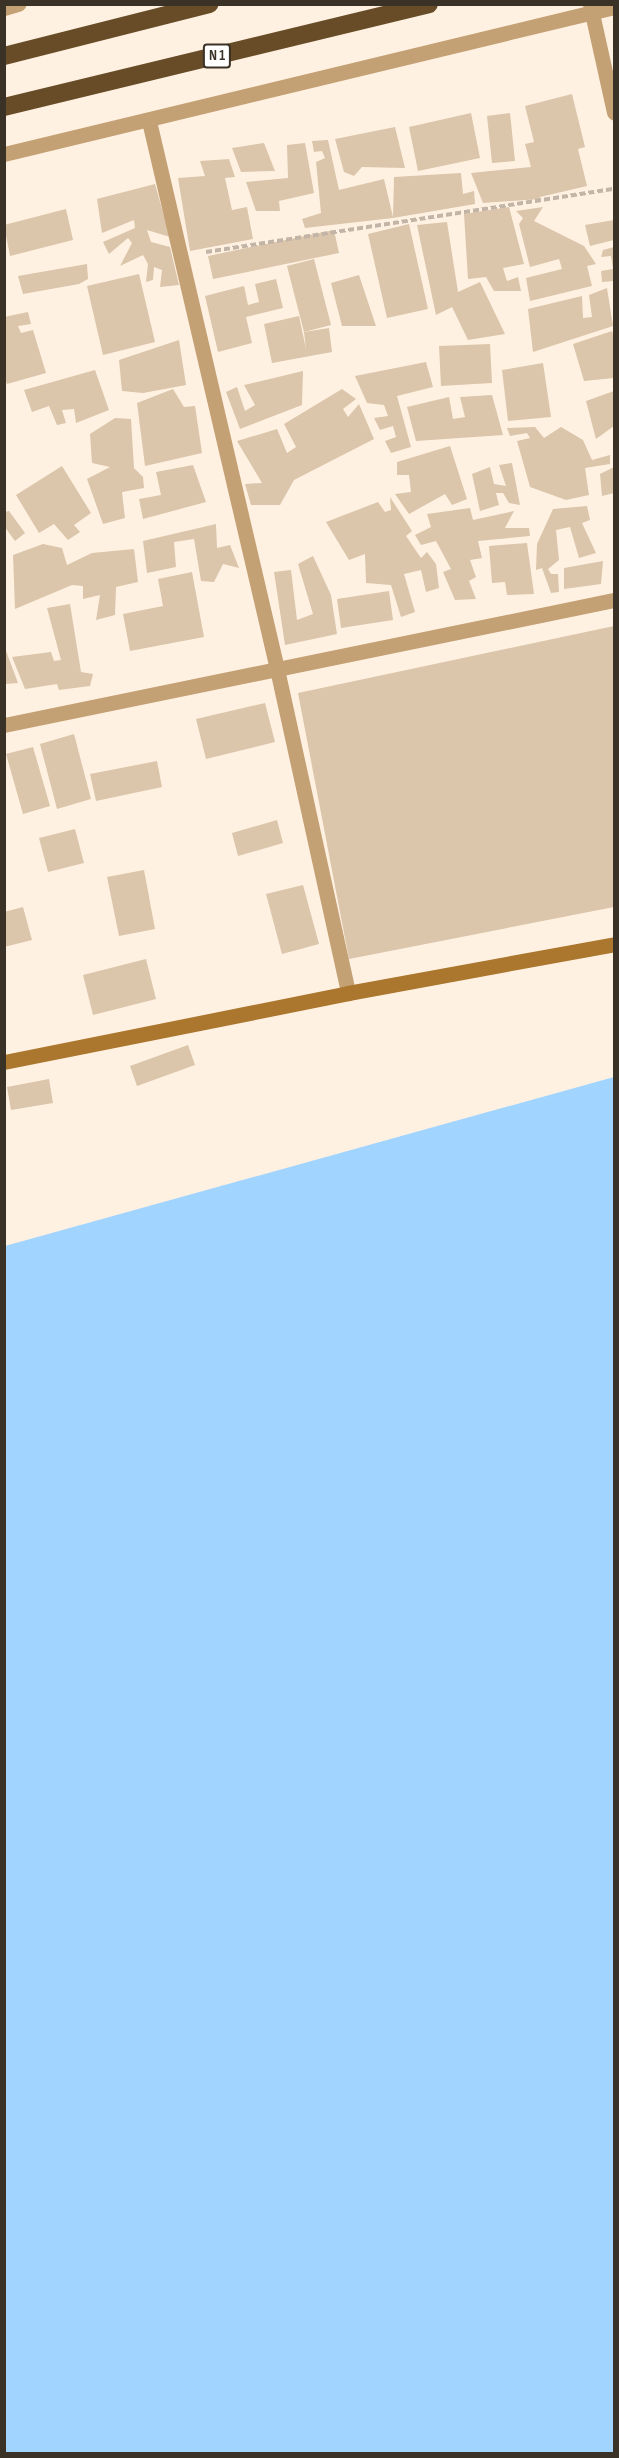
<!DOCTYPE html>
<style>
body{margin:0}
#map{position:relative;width:619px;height:2458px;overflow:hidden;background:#fff1e1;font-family:"Sofia Sans Condensed",sans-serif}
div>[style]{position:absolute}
.water>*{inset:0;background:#a1d4ff}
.building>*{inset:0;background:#dbc5ab}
.path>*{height:4px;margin-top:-2px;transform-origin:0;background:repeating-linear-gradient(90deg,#c2b5a7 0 6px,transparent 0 9px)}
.street>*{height:15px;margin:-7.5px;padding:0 7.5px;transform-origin:7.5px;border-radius:7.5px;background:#c4a075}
.secondary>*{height:15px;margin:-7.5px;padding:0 7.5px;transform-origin:7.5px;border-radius:7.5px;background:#ab762e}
.highway>*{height:18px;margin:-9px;padding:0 9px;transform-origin:9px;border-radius:9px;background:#684c28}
span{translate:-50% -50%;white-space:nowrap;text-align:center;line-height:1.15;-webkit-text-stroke:4.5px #fff;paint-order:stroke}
.shield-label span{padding:2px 4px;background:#fff;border:2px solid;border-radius:4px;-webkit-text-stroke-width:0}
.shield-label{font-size:15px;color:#3a3127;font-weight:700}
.frame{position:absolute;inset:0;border:6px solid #3a3127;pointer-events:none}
</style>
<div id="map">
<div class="water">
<i style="clip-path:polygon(614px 1077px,614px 2453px,5px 2453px,5px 1246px)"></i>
</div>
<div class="building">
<i style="clip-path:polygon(572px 94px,585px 147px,578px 149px,587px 186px,540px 197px,540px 199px,483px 203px,471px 173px,531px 167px,525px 144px,534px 142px,525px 106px)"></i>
<i style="clip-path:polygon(471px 113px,480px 158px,418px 171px,409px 127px)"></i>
<i style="clip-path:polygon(510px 113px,515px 161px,492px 163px,487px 116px)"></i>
<i style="clip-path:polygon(395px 127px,405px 168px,362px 167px,354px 176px,344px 172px,335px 139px)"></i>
<i style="clip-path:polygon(328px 140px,339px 190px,384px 179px,393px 217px,394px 177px,461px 173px,463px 194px,474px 191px,475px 204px,393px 218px,305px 228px,302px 219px,321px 213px,316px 162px,325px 158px,322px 151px,314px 152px,312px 141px)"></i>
<i style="clip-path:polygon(264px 143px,275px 171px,241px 172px,232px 148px)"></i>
<i style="clip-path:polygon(305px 143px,314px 193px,279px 201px,280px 211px,256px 211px,246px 182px,288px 178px,287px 145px)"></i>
<i style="clip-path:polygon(229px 159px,235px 177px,225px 178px,232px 210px,247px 207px,253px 239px,190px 251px,178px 178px,205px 176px,200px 161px)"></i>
<i style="clip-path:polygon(155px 184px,170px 237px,147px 230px,151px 242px,170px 247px,179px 285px,160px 287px,162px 270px,154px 267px,153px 280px,146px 282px,148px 264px,143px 255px,120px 266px,132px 243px,128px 238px,109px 254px,103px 242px,135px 228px,134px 220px,102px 233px,97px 199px)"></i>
<i style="clip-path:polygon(509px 207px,524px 264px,503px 268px,507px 281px,518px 277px,521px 291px,494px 291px,486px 277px,468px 279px,464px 214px)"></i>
<i style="clip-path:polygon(543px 207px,534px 221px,584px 246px,596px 264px,587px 266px,592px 286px,530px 301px,526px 278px,562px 269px,559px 259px,530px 267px,519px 224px,523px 218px,516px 211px)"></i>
<i style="clip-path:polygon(66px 209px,73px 240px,10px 256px,4px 225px)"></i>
<i style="clip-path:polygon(614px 220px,614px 240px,590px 246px,585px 225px)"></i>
<i style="clip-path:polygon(447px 222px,458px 292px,480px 282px,505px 334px,468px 340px,452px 307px,436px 315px,417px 225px)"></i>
<i style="clip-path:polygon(409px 224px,428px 309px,387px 318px,368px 234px)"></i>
<i style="clip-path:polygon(334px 230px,339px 253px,213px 279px,208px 256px)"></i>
<i style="clip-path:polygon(614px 247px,614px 281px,602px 282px,601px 271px,613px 269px,611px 256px,601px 257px,603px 250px)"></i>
<i style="clip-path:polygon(314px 259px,331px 325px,304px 332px,287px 266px)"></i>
<i style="clip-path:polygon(87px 264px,88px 279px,79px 284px,23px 294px,18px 276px)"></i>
<i style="clip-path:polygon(139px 274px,155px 342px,103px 355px,87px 286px)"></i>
<i style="clip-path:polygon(359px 275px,376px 326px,342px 326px,331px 283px)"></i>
<i style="clip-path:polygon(276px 279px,283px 308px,246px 317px,252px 343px,218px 352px,205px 296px,244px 286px,248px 305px,259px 302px,255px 284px)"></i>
<i style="clip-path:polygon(607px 288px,613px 326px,533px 352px,528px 309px,582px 296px,583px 318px,592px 317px,589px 295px)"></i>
<i style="clip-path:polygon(28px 312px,31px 324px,18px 326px,21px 333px,33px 330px,46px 373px,7px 384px,4px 376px,4px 317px)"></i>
<i style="clip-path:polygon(299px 316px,306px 349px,304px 332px,329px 328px,332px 352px,272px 363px,264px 324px)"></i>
<i style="clip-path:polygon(612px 331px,614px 338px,614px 378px,584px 381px,573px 344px)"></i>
<i style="clip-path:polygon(179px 340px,186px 385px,143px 393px,122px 391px,119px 360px)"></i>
<i style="clip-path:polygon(490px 344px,492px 383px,441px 386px,439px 346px)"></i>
<i style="clip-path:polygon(426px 362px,433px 387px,397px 396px,411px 447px,391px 453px,385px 441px,396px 437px,393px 426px,380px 430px,374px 418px,388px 416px,384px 405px,367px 403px,355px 376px)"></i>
<i style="clip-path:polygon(543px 363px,551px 417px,508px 421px,502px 370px)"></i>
<i style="clip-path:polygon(95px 370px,109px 410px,76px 423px,74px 409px,62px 410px,66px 423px,57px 425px,49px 406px,32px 412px,24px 390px)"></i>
<i style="clip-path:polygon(303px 371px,302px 405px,240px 429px,226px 392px,237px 387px,245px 411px,255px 405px,244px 385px)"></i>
<i style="clip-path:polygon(173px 389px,184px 407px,195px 406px,202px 453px,145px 466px,137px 403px)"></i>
<i style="clip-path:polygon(342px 389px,356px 399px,343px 409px,348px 417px,359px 404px,374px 439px,294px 480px,280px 505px,251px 505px,245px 484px,262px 483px,237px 441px,277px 429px,287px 453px,296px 447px,284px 424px)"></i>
<i style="clip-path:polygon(614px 391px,614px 426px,596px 439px,586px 401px)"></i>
<i style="clip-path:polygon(492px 395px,503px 435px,416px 441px,407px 407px,449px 397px,453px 419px,465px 417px,460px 397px)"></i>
<i style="clip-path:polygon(115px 418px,131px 419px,134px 468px,143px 477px,144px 488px,122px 492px,125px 518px,103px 524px,87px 479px,110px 467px,92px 463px,90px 434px)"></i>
<i style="clip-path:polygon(535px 427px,544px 438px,561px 427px,583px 440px,592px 460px,610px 455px,610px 464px,585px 468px,589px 495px,566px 500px,530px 487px,517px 441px,530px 438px,527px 433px,510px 436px,507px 428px)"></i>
<i style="clip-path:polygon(450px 446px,467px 499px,452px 505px,445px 494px,409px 514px,395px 494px,411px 492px,409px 475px,397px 475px,397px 462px)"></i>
<i style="clip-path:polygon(512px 463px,520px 505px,509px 503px,503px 493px,496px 493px,499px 505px,480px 511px,472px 474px,490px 467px,494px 484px,506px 486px,499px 465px)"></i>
<i style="clip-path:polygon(193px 465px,206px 502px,143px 519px,139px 499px,161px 495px,156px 472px)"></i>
<i style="clip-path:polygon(62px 466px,91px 513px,74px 525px,80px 532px,68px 540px,54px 524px,39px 533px,16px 495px)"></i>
<i style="clip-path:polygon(614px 467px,614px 493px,602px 496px,600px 474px)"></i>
<i style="clip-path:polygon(390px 497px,412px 531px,406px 536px,421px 558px,427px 552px,436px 564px,439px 588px,426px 592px,421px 570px,404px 574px,415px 612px,401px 617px,391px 585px,366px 583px,365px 554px,349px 560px,326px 522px,378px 502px,385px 512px,391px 510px)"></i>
<i style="clip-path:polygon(587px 506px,590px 520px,582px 523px,596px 553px,579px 558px,570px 527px,556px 530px,559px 560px,548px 569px,551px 574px,558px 574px,559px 592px,551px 593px,542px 568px,536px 570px,537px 544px,553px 509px)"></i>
<i style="clip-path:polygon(470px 508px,473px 520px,514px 511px,505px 528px,529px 528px,530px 536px,478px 541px,482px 558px,470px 560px,476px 577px,469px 581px,476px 599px,455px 600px,443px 572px,451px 569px,436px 541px,421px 545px,415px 535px,431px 527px,427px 514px)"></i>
<i style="clip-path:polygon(9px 511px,25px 533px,15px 541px,4px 526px,4px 512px)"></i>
<i style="clip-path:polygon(216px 524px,217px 548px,230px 545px,239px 568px,223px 564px,214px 582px,201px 581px,194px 539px,174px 542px,176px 567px,147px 573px,143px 541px)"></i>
<i style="clip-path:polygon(527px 543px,534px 594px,507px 595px,505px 582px,492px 583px,489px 546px)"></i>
<i style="clip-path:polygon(43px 544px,62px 548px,67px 565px,92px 553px,134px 549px,138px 582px,116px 587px,115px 615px,96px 620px,100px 595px,83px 599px,83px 586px,72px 585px,15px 609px,13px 555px)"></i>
<i style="clip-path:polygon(313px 556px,331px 595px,337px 634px,285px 645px,274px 572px,291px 570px,297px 620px,313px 614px,298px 564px)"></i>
<i style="clip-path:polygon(603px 561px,601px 584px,564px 589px,564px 568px)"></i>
<i style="clip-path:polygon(192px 572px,204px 637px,130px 651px,123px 614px,163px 606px,158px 579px)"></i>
<i style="clip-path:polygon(389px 591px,393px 620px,341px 628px,337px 599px)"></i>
<i style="clip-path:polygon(70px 604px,81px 672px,93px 674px,90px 686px,59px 690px,57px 684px,25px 689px,12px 657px,51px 652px,54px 661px,61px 660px,47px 608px)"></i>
<i style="clip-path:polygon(614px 626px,614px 907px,349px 959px,298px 693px)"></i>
<i style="clip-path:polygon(4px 648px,5px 648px,18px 683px,4px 684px)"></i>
<i style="clip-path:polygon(265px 703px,275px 742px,206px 759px,196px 719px)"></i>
<i style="clip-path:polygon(74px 734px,91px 799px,57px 809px,40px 744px)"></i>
<i style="clip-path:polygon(33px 747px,50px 806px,23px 814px,6px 754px)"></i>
<i style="clip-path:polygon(157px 761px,162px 787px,96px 801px,90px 774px)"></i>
<i style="clip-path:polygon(277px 820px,283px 843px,238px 856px,232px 833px)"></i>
<i style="clip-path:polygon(75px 829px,84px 863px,48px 872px,39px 838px)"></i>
<i style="clip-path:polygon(144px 870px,155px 929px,119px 936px,107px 877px)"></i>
<i style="clip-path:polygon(303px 885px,319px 944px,282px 954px,266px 894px)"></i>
<i style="clip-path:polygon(23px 907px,32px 940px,4px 947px,4px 912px)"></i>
<i style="clip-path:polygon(146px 959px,156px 999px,93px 1015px,83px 975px)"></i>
<i style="clip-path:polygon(188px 1045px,195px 1065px,137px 1086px,130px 1066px)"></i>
<i style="clip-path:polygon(49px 1079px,53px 1103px,11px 1110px,7px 1087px)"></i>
</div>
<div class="path">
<i style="left:206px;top:252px;width:413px;rotate:-8.8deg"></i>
</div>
<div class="street">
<i style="left:590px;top:4px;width:111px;rotate:77.5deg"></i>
<i style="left:4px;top:8px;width:15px;rotate:-16deg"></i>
<i style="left:149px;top:121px;width:563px;rotate:76.85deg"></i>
<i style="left:277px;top:669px;width:332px;rotate:77.6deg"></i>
<i style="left:4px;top:154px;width:627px;rotate:-13.55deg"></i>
<i style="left:4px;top:725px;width:623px;rotate:-11.58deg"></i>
</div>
<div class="secondary">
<i style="left:4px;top:1062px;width:351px;rotate:-11.3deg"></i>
<i style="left:348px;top:993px;width:270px;rotate:-10.4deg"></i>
</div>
<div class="highway">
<i style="left:4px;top:56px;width:212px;rotate:-14.2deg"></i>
<i style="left:4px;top:107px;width:437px;rotate:-13.6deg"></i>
</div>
<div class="shield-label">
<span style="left:217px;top:56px">N 1</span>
</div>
<div class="frame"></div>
</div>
